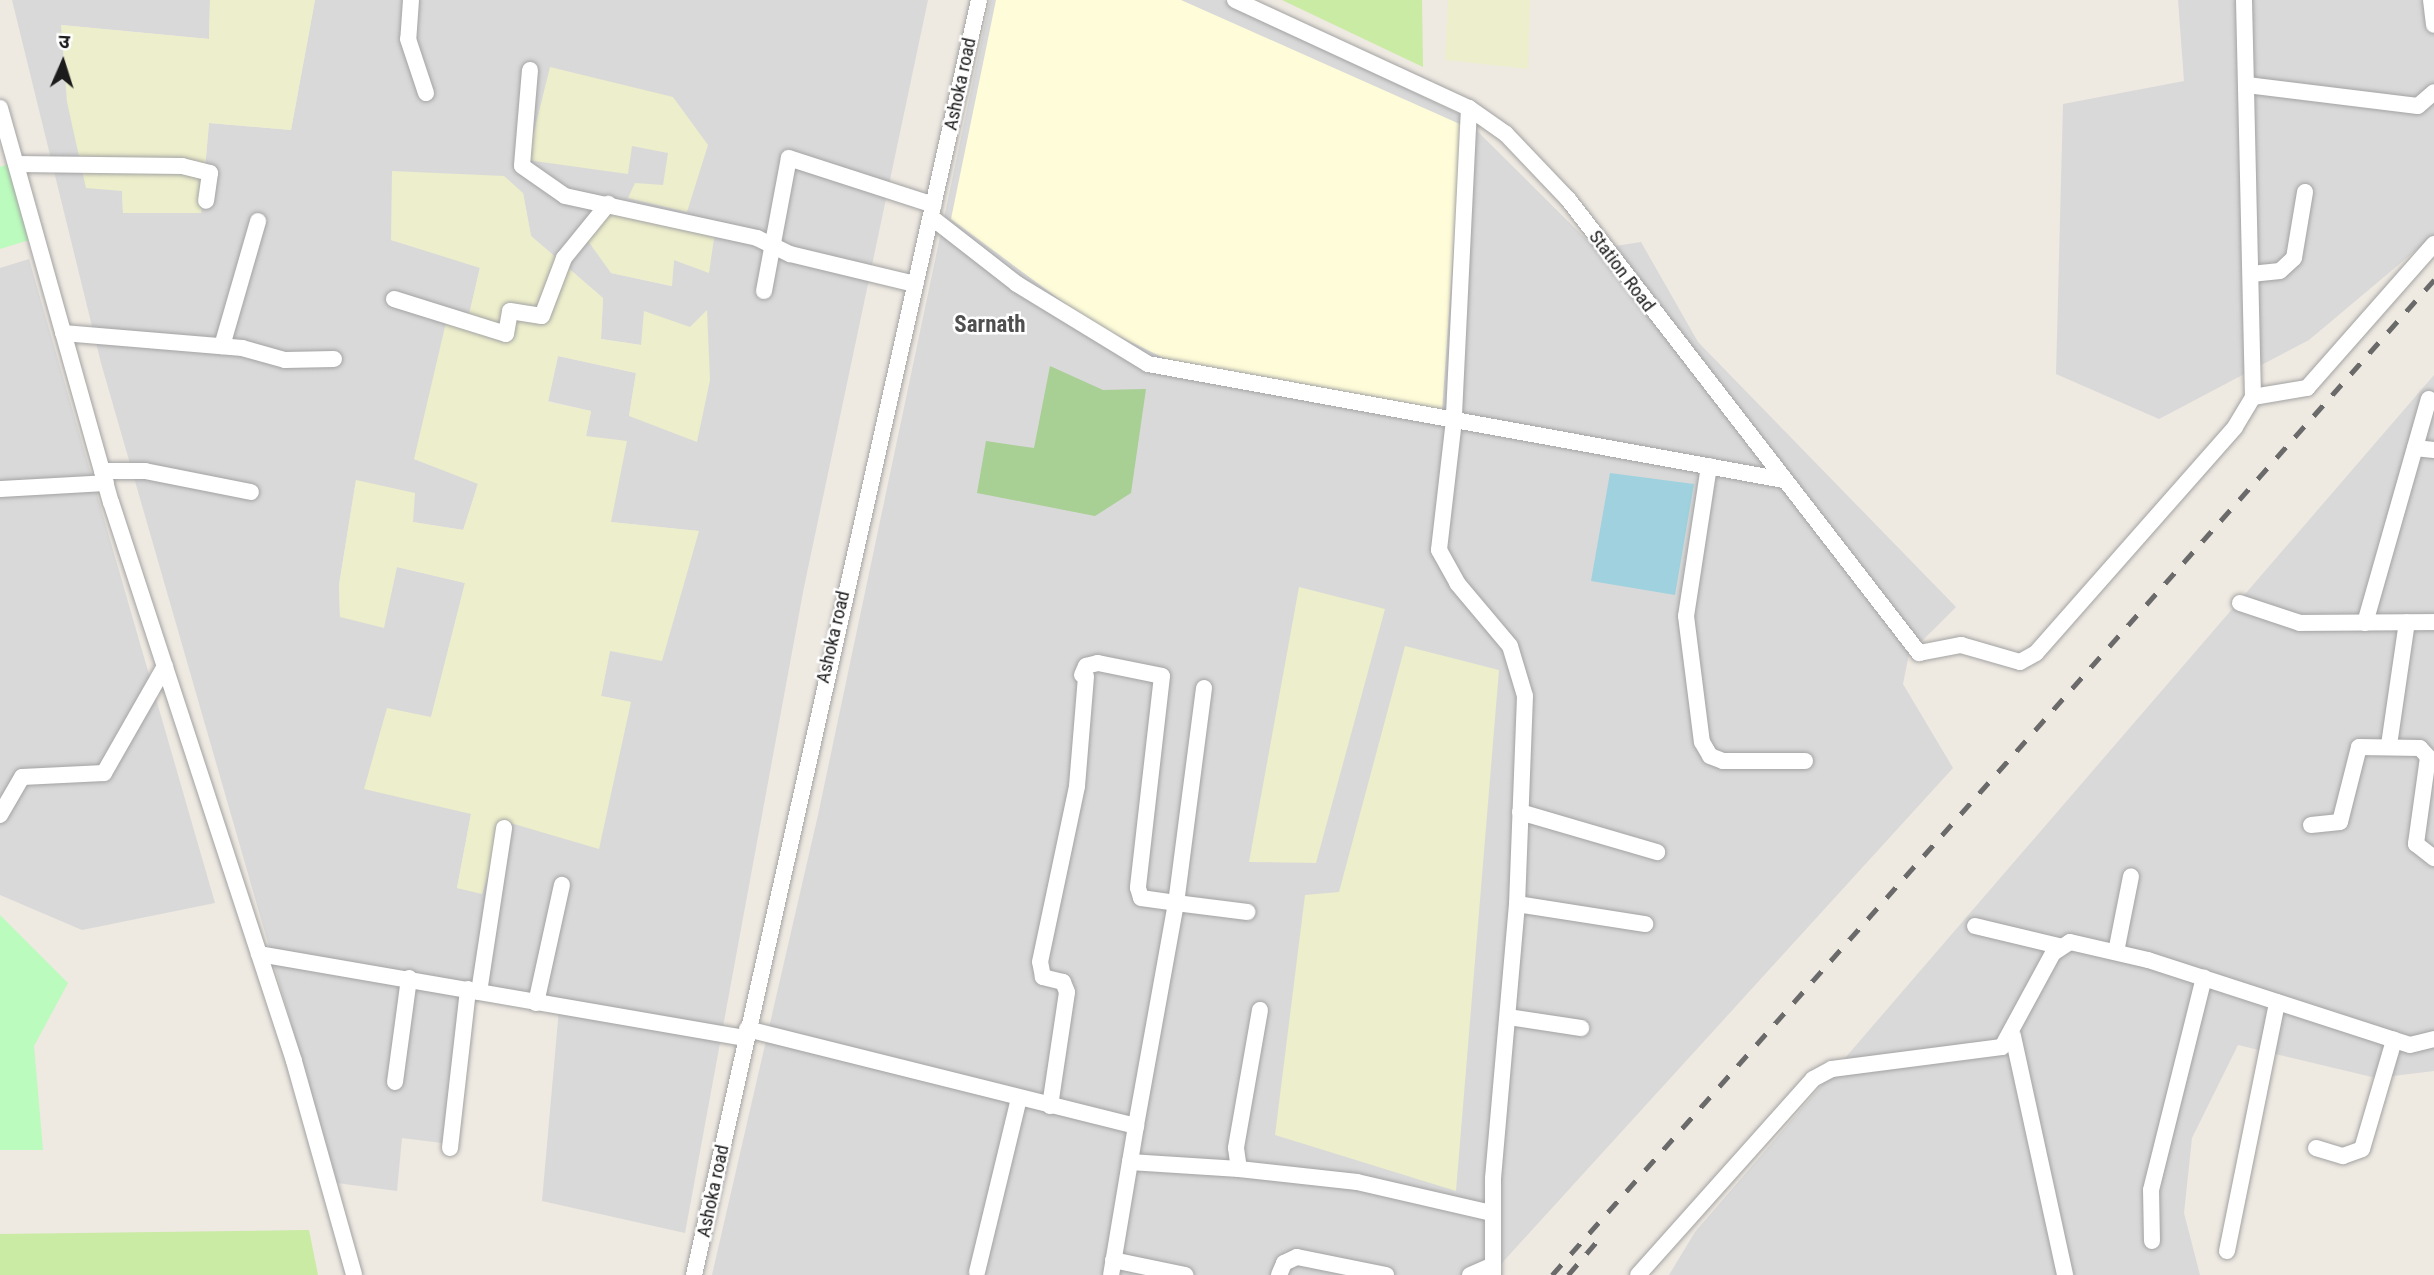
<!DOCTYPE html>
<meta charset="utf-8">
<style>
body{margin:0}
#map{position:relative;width:2434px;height:1275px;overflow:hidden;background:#eee9e1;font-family:"Roboto Condensed","Noto Sans Devanagari",sans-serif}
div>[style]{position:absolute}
.residential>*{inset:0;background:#dad9d9}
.education>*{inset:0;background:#fffdd9}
.farmland>*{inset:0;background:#edeecb}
.grass>*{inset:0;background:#caeba4}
.forest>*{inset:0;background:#a8cf94}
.park>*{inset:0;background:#bbfbbd}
.water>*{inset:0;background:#9fd2de}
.roads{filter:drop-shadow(0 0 2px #a3a3a3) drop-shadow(0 0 2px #a3a3a3)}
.minor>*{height:16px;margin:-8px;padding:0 8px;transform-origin:8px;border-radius:8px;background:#fff}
.rail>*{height:4.5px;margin-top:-2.25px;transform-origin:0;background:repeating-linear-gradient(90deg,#6a6a6a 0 14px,transparent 0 28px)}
span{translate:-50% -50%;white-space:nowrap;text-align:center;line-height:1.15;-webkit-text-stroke:5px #fff;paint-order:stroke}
.street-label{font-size:19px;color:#1c1c1c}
.quarter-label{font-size:23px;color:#4f4f4f;font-weight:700}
.north{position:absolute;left:28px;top:28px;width:70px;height:70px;-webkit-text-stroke:5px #fff;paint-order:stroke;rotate:3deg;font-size:19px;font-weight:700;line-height:28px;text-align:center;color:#1c1c1c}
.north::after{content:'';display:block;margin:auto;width:24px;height:32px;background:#1c1c1c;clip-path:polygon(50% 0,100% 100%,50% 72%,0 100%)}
</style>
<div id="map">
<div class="residential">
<i style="clip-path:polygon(evenodd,12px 0,210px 0,209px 39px,61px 25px,122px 191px,123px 212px,201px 213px,209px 123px,291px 130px,315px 0,928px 0,804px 587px,685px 1233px,542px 1201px,559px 1009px,466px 989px,450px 1144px,402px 1138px,397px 1191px,337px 1183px,101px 363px,12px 0,523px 193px,531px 236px,603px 298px,601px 339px,641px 345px,691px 327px,707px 311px,629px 416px,636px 373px,558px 356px,548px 401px,591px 411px,586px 436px,611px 522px,698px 531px,610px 650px,601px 696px,631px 702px,504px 821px,482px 893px,457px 888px,471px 814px,431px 718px,465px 583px,397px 567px,340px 617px,339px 585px,356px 480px,412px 522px,464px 530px,478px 483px,414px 459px,467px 324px,480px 267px,391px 240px,523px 193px,12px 0,715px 232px,708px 272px,674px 260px,671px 286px,611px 273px,715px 232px)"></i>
<i style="clip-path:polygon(990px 0,1223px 0,1461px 115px,1596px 249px,1641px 242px,1698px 342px,1956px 607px,1909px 654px,1903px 684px,1953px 768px,1491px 1275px,712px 1275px,818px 815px)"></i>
<i style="clip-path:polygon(2178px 0,2434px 0,2434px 235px,2309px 340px,2159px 419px,2056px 374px,2063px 104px,2184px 81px)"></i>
<i style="clip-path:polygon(29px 259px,215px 903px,82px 930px,0 895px,0 268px)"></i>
<i style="clip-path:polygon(2434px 375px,2434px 1071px,2376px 1078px,2238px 1045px,2192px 1138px,2184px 1213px,2200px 1275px,1669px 1275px,1695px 1232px)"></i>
</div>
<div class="education">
<i style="clip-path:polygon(996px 0,1181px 0,1462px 125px,1442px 412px,1166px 359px,1090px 322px,951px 219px)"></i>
</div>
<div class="farmland">
<i style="clip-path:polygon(210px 0,315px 0,291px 130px,209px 123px,201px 213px,123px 213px,122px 191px,86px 188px,67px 102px,61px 25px,209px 39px)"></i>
<i style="clip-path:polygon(1448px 0,1530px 0,1528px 69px,1445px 60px)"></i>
<i style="clip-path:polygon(550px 67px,673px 97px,708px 145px,687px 212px,628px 198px,635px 183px,663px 185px,668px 153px,632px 146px,628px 174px,527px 160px)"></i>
<i style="clip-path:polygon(392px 171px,504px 176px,523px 193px,531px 236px,603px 298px,601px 339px,641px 345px,644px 311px,690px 327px,707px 310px,710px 380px,697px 442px,629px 416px,636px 373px,558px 356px,548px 402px,591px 411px,586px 436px,627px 441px,611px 522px,699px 531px,662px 661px,610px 651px,601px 696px,631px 702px,599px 849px,504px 821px,482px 894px,457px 888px,471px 814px,364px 789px,387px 708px,431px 717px,465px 583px,397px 567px,384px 628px,340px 617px,339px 585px,356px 480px,415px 493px,413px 522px,463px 530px,478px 484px,414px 459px,447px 318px,467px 323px,480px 268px,391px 240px)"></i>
<i style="clip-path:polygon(608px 206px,715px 231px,709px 273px,674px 260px,672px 286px,611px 273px,588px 241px)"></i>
<i style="clip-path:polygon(1299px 587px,1385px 609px,1316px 863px,1249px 862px)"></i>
<i style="clip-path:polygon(1405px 646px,1499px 670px,1456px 1191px,1275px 1135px,1305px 895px,1339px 892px)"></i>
</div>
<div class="grass">
<i style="clip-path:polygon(1282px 0,1422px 0,1423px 67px)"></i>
<i style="clip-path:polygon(309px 1230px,318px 1275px,0 1275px,0 1234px)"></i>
</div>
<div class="forest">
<i style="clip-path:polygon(1050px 366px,1103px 390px,1146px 389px,1131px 493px,1095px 516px,977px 493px,986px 441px,1034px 448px)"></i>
</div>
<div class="park">
<i style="clip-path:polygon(8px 164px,29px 240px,0 249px,0 167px)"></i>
<i style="clip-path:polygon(0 915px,68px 983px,34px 1046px,43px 1150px,0 1150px)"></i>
</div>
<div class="water">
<i style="clip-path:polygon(1610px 473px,1694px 484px,1675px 595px,1591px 581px)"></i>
</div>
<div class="roads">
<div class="minor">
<i style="left:411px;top:0;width:39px;rotate:94deg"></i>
<i style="left:408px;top:39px;width:57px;rotate:71.6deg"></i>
<i style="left:1235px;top:0;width:258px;rotate:24.8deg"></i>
<i style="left:1469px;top:108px;width:45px;rotate:35.1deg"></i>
<i style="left:1506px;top:134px;width:90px;rotate:46.4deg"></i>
<i style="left:1568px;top:199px;width:574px;rotate:52.29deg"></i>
<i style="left:1919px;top:653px;width:43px;rotate:-10.8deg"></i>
<i style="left:1961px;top:645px;width:61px;rotate:16.1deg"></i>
<i style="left:2020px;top:662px;width:18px;rotate:-29deg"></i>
<i style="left:2036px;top:653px;width:301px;rotate:-48.6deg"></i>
<i style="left:2235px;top:427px;width:35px;rotate:-59deg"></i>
<i style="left:2253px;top:397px;width:397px;rotate:-91.3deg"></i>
<i style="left:2431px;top:0;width:25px;rotate:83deg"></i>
<i style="left:530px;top:70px;width:96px;rotate:94.8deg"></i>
<i style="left:522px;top:166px;width:52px;rotate:34.9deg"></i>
<i style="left:565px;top:196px;width:197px;rotate:12.3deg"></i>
<i style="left:757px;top:238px;width:37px;rotate:26deg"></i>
<i style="left:790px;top:254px;width:129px;rotate:13.5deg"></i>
<i style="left:2247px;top:85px;width:172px;rotate:7deg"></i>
<i style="left:2418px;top:106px;width:21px;rotate:-41deg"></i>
<i style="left:0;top:108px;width:409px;rotate:74.3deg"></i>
<i style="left:111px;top:502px;width:588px;rotate:71.87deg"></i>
<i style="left:294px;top:1061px;width:222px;rotate:74.3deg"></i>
<i style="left:1469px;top:108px;width:312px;rotate:92.8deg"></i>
<i style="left:1454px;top:420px;width:131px;rotate:96.6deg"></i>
<i style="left:1439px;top:550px;width:38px;rotate:61deg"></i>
<i style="left:1457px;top:583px;width:82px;rotate:49.9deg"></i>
<i style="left:1510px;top:646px;width:52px;rotate:73.3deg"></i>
<i style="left:1525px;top:696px;width:208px;rotate:92.2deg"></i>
<i style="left:1517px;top:904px;width:276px;rotate:95deg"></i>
<i style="left:1493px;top:1179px;width:96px;rotate:90deg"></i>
<i style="left:16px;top:164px;width:166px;rotate:0.7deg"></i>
<i style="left:182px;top:166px;width:29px;rotate:14deg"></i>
<i style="left:210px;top:173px;width:28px;rotate:98deg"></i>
<i style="left:931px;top:217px;width:109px;rotate:37.9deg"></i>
<i style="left:1017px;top:284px;width:153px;rotate:31.4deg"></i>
<i style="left:1148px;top:364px;width:646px;rotate:10.34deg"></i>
<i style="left:2251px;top:274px;width:29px;rotate:-6deg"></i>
<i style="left:2280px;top:271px;width:19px;rotate:-43deg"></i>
<i style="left:2294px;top:258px;width:67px;rotate:-80.5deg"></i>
<i style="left:764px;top:291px;width:135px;rotate:-79.4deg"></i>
<i style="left:789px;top:158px;width:152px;rotate:18deg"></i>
<i style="left:394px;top:299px;width:117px;rotate:17.4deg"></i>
<i style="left:506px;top:334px;width:23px;rotate:-80deg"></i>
<i style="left:510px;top:311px;width:32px;rotate:9deg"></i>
<i style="left:542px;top:316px;width:62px;rotate:-69.2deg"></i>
<i style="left:564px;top:258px;width:70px;rotate:-50.8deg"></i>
<i style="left:63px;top:333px;width:180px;rotate:4.8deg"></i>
<i style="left:242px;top:348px;width:45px;rotate:15.6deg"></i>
<i style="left:285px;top:360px;width:49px;rotate:-1.2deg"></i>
<i style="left:222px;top:346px;width:130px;rotate:-73.9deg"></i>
<i style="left:2253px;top:397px;width:55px;rotate:-9.5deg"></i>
<i style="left:2307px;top:388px;width:192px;rotate:-48.6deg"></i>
<i style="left:2415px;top:448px;width:19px;rotate:6deg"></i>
<i style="left:1709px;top:466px;width:152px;rotate:98.7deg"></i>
<i style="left:1686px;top:616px;width:127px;rotate:82.8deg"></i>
<i style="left:1702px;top:742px;width:16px;rotate:60deg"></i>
<i style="left:1710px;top:756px;width:14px;rotate:21deg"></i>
<i style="left:1723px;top:761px;width:82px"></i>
<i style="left:102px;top:471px;width:43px"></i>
<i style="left:145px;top:471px;width:108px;rotate:11.2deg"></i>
<i style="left:0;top:489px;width:106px;rotate:-3.2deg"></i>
<i style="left:2240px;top:603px;width:63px;rotate:18.4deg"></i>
<i style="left:2300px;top:623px;width:134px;rotate:-0.4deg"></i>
<i style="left:2365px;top:623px;width:233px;rotate:-74.1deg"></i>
<i style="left:1082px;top:675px;width:10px;rotate:-66deg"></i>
<i style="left:1086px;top:666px;width:12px;rotate:-14deg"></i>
<i style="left:1098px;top:663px;width:65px;rotate:11.5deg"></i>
<i style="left:1162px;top:676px;width:213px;rotate:96.5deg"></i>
<i style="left:1138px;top:888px;width:10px;rotate:73deg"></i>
<i style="left:1141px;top:898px;width:35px;rotate:8deg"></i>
<i style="left:1176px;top:903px;width:227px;rotate:100.2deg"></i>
<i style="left:1204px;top:688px;width:217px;rotate:97.4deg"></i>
<i style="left:1176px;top:903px;width:72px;rotate:7.2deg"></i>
<i style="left:2389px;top:745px;width:124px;rotate:-81.7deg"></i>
<i style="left:1520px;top:812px;width:143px;rotate:16.3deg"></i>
<i style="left:0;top:815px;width:44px;rotate:-59.9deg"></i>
<i style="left:22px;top:777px;width:82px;rotate:-2.8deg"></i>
<i style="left:104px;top:773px;width:123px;rotate:-60.3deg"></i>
<i style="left:2311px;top:825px;width:29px;rotate:-6deg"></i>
<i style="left:2340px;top:822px;width:77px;rotate:-75.8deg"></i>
<i style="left:2359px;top:747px;width:61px;rotate:0.9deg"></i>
<i style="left:2420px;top:748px;width:12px;rotate:48deg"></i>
<i style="left:2428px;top:757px;width:88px;rotate:97.9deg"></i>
<i style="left:2416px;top:844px;width:23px;rotate:38deg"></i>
<i style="left:1517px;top:904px;width:130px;rotate:8.9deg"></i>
<i style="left:1975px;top:926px;width:86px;rotate:13.4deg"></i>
<i style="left:2116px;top:952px;width:77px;rotate:-78.8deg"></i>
<i style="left:259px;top:954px;width:493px;rotate:9.8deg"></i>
<i style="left:479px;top:992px;width:166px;rotate:-81.3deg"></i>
<i style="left:536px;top:1003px;width:121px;rotate:-77.6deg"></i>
<i style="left:1260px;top:1010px;width:140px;rotate:99.9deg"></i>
<i style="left:1236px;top:1148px;width:21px;rotate:82deg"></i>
<i style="left:1239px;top:1169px;width:119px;rotate:6.3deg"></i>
<i style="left:1357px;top:1182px;width:138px;rotate:13deg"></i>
<i style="left:1509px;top:1017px;width:73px;rotate:8.7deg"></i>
<i style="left:747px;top:1029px;width:401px;rotate:14deg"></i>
<i style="left:1136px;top:1126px;width:151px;rotate:99.5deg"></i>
<i style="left:2013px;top:1036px;width:245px;rotate:77.7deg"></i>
<i style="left:395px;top:1082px;width:105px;rotate:-82.3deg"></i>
<i style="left:1050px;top:1106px;width:115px;rotate:-81.5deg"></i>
<i style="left:1067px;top:992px;width:11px;rotate:-112deg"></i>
<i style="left:1063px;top:982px;width:21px;rotate:-166deg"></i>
<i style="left:1043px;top:977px;width:15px;rotate:-101deg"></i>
<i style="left:1040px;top:962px;width:180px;rotate:-78.1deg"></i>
<i style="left:1077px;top:786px;width:110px;rotate:-85.3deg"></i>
<i style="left:450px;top:1148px;width:160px;rotate:-83.5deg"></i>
<i style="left:2316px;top:1148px;width:28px;rotate:17deg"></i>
<i style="left:2343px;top:1156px;width:20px;rotate:-20deg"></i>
<i style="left:2362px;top:1149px;width:114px;rotate:-73.6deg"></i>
<i style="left:1130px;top:1162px;width:109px;rotate:3.7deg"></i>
<i style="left:2152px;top:1241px;width:51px;rotate:-91.1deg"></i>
<i style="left:2151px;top:1190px;width:219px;rotate:-76deg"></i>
<i style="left:2227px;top:1251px;width:254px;rotate:-78.6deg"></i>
<i style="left:1113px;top:1260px;width:74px;rotate:11.8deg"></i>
<i style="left:977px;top:1272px;width:179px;rotate:-76.4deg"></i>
<i style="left:694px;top:1275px;width:1306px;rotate:-77.4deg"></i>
<i style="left:1279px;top:1275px;width:13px;rotate:-67deg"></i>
<i style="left:1284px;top:1263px;width:14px;rotate:-25deg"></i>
<i style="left:1297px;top:1257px;width:91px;rotate:11.4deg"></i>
<i style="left:1470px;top:1275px;width:25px;rotate:-23deg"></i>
<i style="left:1638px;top:1275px;width:263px;rotate:-48.2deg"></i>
<i style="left:1813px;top:1079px;width:21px;rotate:-28deg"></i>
<i style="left:1832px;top:1069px;width:171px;rotate:-7.4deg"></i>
<i style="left:2002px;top:1047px;width:107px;rotate:-61.5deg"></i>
<i style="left:2053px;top:953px;width:20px;rotate:-33deg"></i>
<i style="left:2070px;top:942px;width:80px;rotate:13deg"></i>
<i style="left:2148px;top:960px;width:275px;rotate:18deg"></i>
<i style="left:2410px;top:1045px;width:25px;rotate:-14deg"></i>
</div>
</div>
<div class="rail">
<i style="left:1552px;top:1275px;width:1330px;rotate:-48.45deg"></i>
<i style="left:1568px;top:1275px;width:55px;rotate:-49.4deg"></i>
</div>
<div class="street-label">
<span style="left:960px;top:84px;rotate:-78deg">Ashoka road</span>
<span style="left:1622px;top:271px;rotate:53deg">Station Road</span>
<span style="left:833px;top:637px;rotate:-77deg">Ashoka road</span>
<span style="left:713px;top:1191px;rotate:-78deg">Ashoka road</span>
</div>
<div class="quarter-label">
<span style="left:990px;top:325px">Sarnath</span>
</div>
<div class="north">उ</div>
</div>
